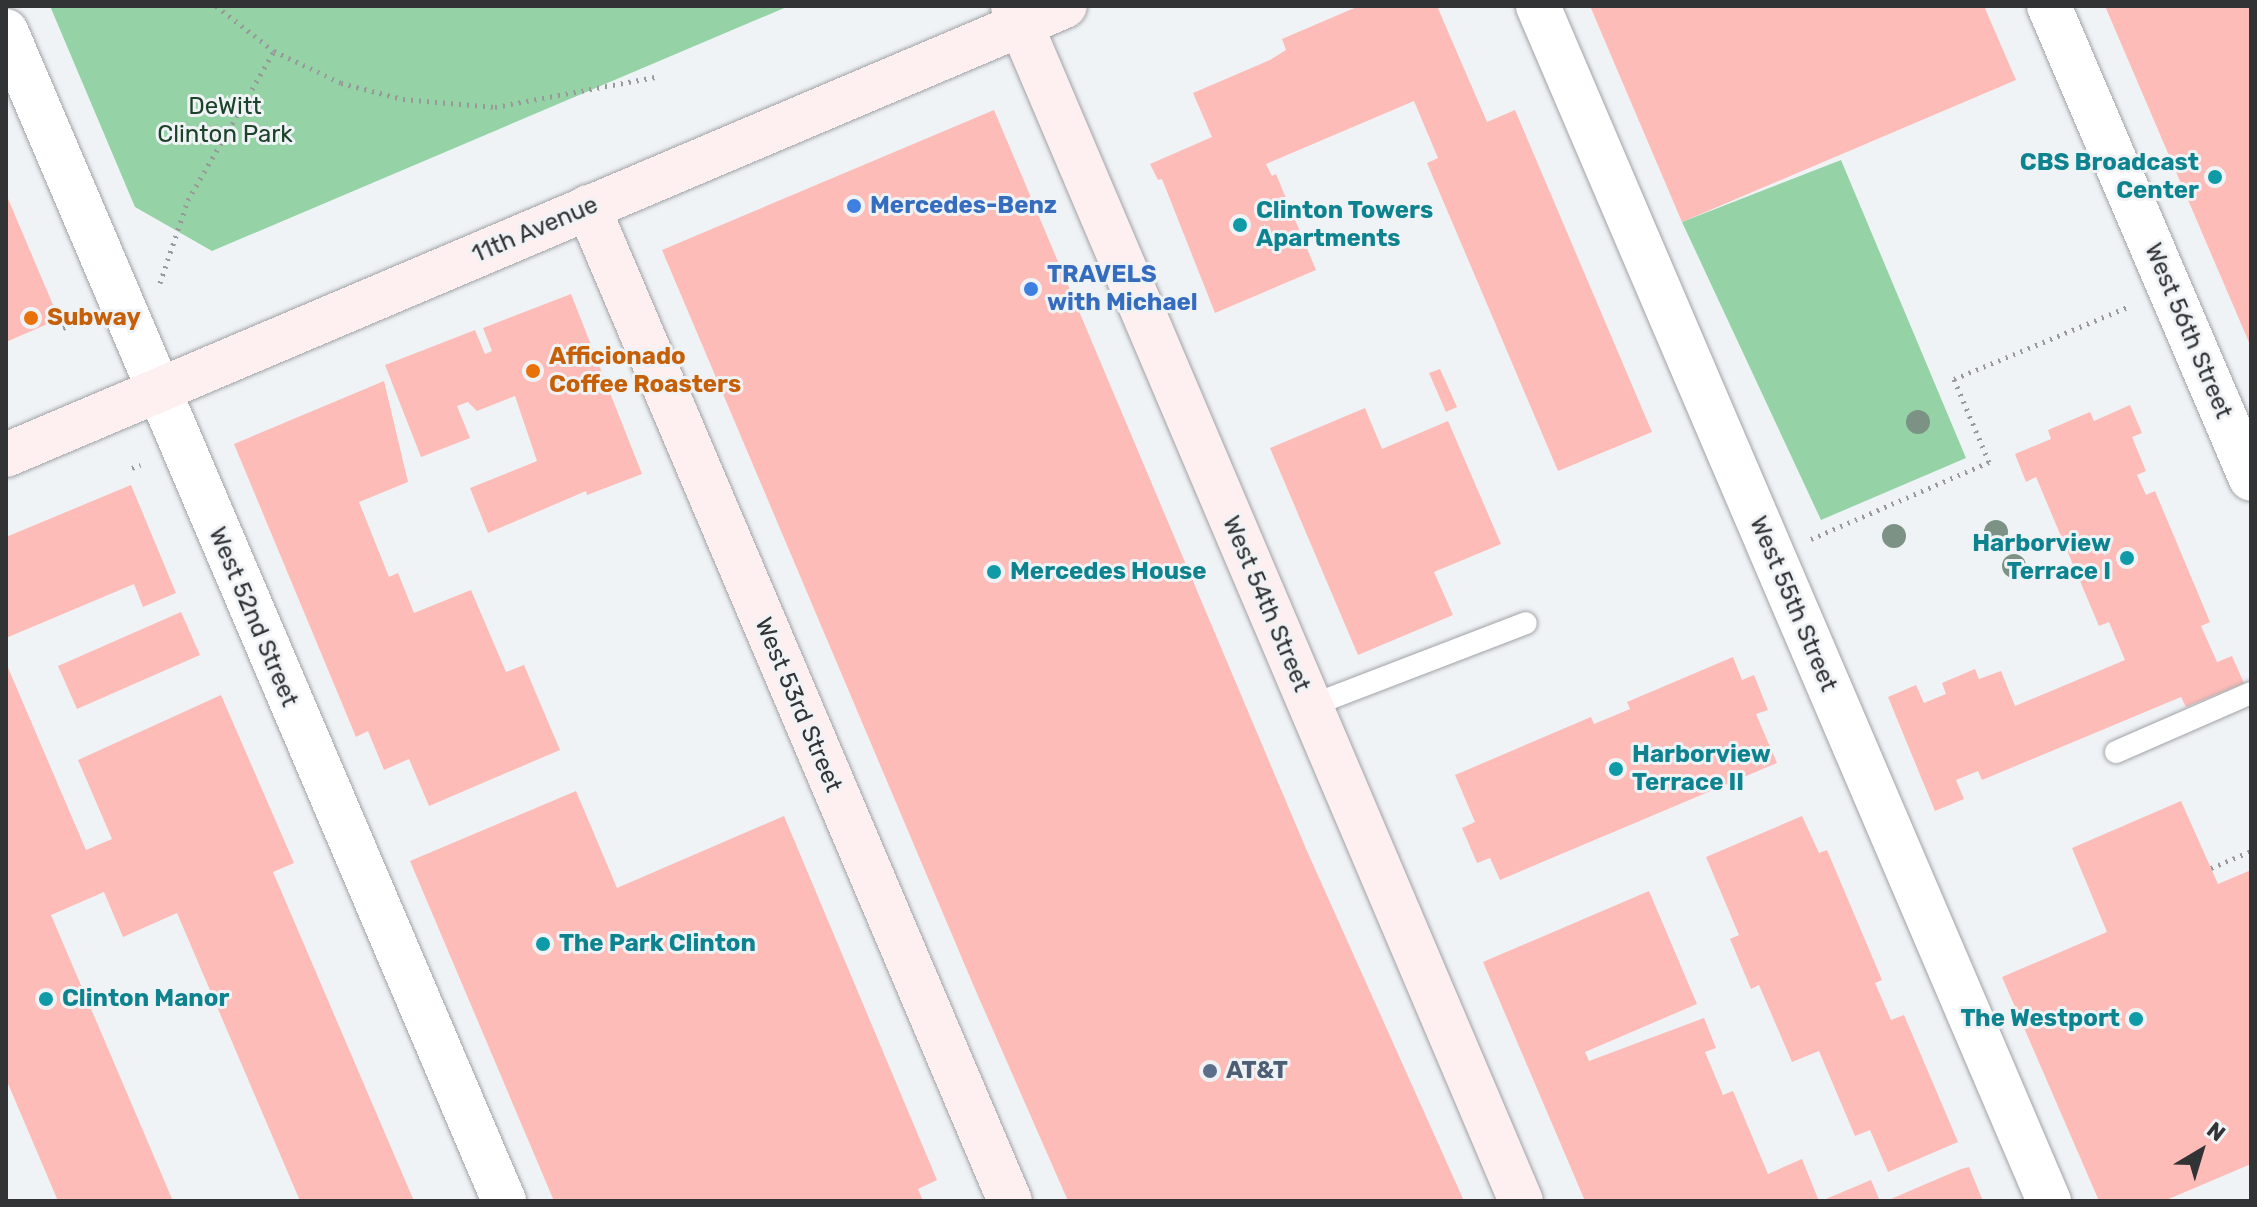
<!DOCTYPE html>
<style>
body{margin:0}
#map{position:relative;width:2257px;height:1207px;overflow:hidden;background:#f0f3f6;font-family:Rubik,sans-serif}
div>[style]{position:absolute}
.green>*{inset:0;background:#95d3a6}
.building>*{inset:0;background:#fdbcb7}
.path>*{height:5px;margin-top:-2.5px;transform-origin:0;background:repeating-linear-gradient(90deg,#97999b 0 2px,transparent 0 8px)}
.roads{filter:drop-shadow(0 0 2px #a1a3a6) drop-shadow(0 0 2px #a1a3a6)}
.service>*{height:22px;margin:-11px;padding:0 11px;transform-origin:11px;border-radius:11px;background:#fff}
.minor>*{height:44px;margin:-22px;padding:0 22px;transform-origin:22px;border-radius:22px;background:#fff}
.secondary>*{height:44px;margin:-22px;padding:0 22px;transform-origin:22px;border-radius:22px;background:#feeff0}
.trees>*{width:24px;height:24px;margin:-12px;border-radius:50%;background:#7b9285}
.dots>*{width:22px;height:22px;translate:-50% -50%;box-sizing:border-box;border:4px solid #f0f3f6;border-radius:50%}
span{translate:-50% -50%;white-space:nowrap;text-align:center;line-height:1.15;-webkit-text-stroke:6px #f0f3f6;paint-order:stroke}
.park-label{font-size:24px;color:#1c4229}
.culture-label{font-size:24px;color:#0d838f;font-weight:700}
.right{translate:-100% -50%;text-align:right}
.left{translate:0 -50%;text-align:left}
.shop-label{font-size:24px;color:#366cbe;font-weight:700}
.street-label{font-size:24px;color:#323334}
.food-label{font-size:24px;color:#c56008;font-weight:700}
.service-label{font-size:24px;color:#4e5e75;font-weight:700}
.frame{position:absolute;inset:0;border:8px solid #323334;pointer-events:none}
.north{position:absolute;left:2161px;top:1111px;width:80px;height:80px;-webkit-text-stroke:6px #f0f3f6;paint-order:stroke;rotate:38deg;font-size:22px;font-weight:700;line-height:32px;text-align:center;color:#323334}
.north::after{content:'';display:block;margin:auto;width:28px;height:36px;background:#323334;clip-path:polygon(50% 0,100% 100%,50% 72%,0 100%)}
</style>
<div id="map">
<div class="green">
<i style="clip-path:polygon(50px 6px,789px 6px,212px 251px,135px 207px)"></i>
<i style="clip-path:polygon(1841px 160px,1966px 458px,1821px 520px,1682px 222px)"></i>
</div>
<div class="building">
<i style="clip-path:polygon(1359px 6px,1437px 6px,1487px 122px,1515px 110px,1652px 432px,1558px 471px,1427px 163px,1438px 158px,1414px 101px,1266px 164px,1272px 176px,1276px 174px,1316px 270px,1215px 313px,1162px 179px,1158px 180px,1150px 164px,1212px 137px,1193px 93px,1270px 60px,1286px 50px,1282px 39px)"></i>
<i style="clip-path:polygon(1590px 6px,1984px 6px,2016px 80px,1682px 222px)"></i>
<i style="clip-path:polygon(2105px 6px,2251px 6px,2251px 347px)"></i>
<i style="clip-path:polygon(994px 110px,1307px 851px,1464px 1201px,1068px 1201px,975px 989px,662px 250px)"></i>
<i style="clip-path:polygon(6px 194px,59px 319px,6px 342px)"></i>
<i style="clip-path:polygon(571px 294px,642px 474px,587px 495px,586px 491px,488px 533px,470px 488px,537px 461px,515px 396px,477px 411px,468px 402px,457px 406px,470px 438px,421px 457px,385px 365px,475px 330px,485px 354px,492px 351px,483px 328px)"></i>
<i style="clip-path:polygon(1440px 369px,1457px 407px,1446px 412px,1429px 373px)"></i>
<i style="clip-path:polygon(384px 381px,408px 482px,359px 502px,389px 577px,398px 573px,414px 613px,471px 590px,506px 672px,524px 665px,560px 750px,429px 806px,409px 759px,384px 770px,368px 731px,356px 737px,234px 444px)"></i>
<i style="clip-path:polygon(2130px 405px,2142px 433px,2132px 437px,2146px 471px,2137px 475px,2146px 495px,2155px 491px,2210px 622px,2201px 626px,2217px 662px,2232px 656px,2244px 683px,2186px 707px,2181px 697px,1982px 780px,1978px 771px,1956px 780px,1964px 799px,1935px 811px,1888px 697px,1916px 685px,1924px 703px,1946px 694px,1942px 683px,1975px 669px,1979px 679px,2001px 671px,2015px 706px,2125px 660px,2109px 622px,2099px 626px,2036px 477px,2026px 482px,2015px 454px,2051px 439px,2048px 430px,2090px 412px,2094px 421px)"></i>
<i style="clip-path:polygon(1365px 408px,1382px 449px,1448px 421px,1501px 544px,1434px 572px,1453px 615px,1358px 655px,1270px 448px)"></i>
<i style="clip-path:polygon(131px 485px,176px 593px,143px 607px,134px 584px,6px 638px,6px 537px)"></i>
<i style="clip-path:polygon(181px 612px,200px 655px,77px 709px,58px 666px)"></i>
<i style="clip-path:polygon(1733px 657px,1742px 680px,1754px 675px,1768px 710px,1756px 714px,1777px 763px,1500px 880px,1490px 858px,1477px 863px,1462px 828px,1475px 822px,1455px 775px,1591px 717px,1594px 724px,1630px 709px,1627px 702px)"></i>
<i style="clip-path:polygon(6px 663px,86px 850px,112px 839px,78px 760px,221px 695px,294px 863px,273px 872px,414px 1201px,300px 1201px,177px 913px,123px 937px,104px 892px,51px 915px,173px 1201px,58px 1201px,6px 1079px)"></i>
<i style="clip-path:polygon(576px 791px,617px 888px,784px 816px,937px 1180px,918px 1189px,923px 1201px,554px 1201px,410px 861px)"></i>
<i style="clip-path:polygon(2181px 801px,2218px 884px,2251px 870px,2251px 1164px,2164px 1201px,2099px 1201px,2002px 977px,2107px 932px,2072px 848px)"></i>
<i style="clip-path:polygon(1802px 816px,1819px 853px,1827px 850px,1882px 980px,1875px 983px,1891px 1020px,1904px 1015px,1958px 1142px,1888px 1172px,1870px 1130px,1855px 1136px,1819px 1051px,1792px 1062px,1759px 985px,1751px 989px,1730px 939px,1739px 935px,1706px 857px)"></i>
<i style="clip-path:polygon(1649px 891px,1697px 1004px,1585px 1052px,1589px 1061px,1704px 1018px,1716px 1048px,1705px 1052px,1723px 1095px,1733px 1091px,1768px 1174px,1802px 1159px,1819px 1201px,1585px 1201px,1483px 962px)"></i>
<i style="clip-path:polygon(1969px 1167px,1983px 1201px,1886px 1201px,1961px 1169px)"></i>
<i style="clip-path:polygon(1871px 1180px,1880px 1201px,1821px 1201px)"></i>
</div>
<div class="path">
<i style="left:216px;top:6px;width:73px;rotate:37.8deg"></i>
<i style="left:160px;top:283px;width:88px;rotate:-71.4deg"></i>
<i style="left:188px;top:200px;width:172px;rotate:-60deg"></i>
<i style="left:274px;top:51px;width:74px;rotate:25.5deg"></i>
<i style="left:341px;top:83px;width:64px;rotate:14.5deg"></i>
<i style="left:403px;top:99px;width:92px;rotate:5deg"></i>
<i style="left:495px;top:107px;width:163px;rotate:-10.6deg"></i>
<i style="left:63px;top:328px;width:15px;rotate:-23deg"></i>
<i style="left:132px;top:468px;width:9px;rotate:-21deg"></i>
<i style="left:1811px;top:539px;width:194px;rotate:-23.4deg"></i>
<i style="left:1989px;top:462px;width:90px;rotate:-112.9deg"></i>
<i style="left:1954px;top:379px;width:191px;rotate:-22.5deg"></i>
<i style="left:2211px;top:868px;width:43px;rotate:-23deg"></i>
</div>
<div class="roads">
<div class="service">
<i style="left:1310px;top:706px;width:231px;rotate:-21deg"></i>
<i style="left:2116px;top:752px;width:147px;rotate:-23.6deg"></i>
</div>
<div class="minor">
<i style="left:1538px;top:6px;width:1300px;rotate:66.85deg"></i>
<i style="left:2049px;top:6px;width:514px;rotate:66.87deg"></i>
<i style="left:6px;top:31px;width:1272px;rotate:66.94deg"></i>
</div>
<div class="secondary">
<i style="left:1013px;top:6px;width:1298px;rotate:66.97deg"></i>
<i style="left:588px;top:207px;width:1080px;rotate:67deg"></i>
<i style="left:6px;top:455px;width:1150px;rotate:-22.98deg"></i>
</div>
</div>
<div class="trees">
<i style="left:1918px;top:422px"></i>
<i style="left:1996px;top:532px"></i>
<i style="left:1894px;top:536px"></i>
<i style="left:2014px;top:566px"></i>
</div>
<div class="dots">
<i style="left:2215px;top:177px;background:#0f9aa8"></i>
<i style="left:854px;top:206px;background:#3f7fe0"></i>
<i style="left:1240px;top:225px;background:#0f9aa8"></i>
<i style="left:1031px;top:289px;background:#3f7fe0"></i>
<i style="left:31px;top:318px;background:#e8710a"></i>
<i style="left:533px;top:371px;background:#e8710a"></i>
<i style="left:2127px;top:558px;background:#0f9aa8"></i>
<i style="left:994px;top:572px;background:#0f9aa8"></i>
<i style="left:1616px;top:769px;background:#0f9aa8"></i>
<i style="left:543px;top:944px;background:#0f9aa8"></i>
<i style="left:46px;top:999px;background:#0f9aa8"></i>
<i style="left:2136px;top:1019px;background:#0f9aa8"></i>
<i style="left:1210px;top:1071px;background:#5c6f8a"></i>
</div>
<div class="park-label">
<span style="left:225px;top:121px">DeWitt<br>Clinton Park</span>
</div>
<div class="culture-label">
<span class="right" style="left:2199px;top:177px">CBS Broadcast<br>Center</span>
<span class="left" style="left:1256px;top:225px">Clinton Towers<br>Apartments</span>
<span class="right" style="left:2111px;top:558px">Harborview<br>Terrace I</span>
<span class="left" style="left:1010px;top:572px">Mercedes House</span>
<span class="left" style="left:1632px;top:769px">Harborview<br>Terrace II</span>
<span class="left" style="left:559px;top:944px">The Park Clinton</span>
<span class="left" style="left:62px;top:999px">Clinton Manor</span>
<span class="right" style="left:2120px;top:1019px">The Westport</span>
</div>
<div class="shop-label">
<span class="left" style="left:870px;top:206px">Mercedes-Benz</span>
<span class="left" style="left:1047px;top:289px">TRAVELS<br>with Michael</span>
</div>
<div class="street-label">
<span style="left:535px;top:230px;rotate:-23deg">11th Avenue</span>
<span style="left:2188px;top:331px;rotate:67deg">West 56th Street</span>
<span style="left:1266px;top:604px;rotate:67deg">West 54th Street</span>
<span style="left:1793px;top:604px;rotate:67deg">West 55th Street</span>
<span style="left:253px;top:617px;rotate:67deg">West 52nd Street</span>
<span style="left:798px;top:705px;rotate:67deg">West 53rd Street</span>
</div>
<div class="food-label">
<span class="left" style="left:47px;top:318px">Subway</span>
<span class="left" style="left:549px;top:371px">Afficionado<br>Coffee Roasters</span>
</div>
<div class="service-label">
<span class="left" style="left:1226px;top:1071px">AT&amp;T</span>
</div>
<div class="frame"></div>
<div class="north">N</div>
</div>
